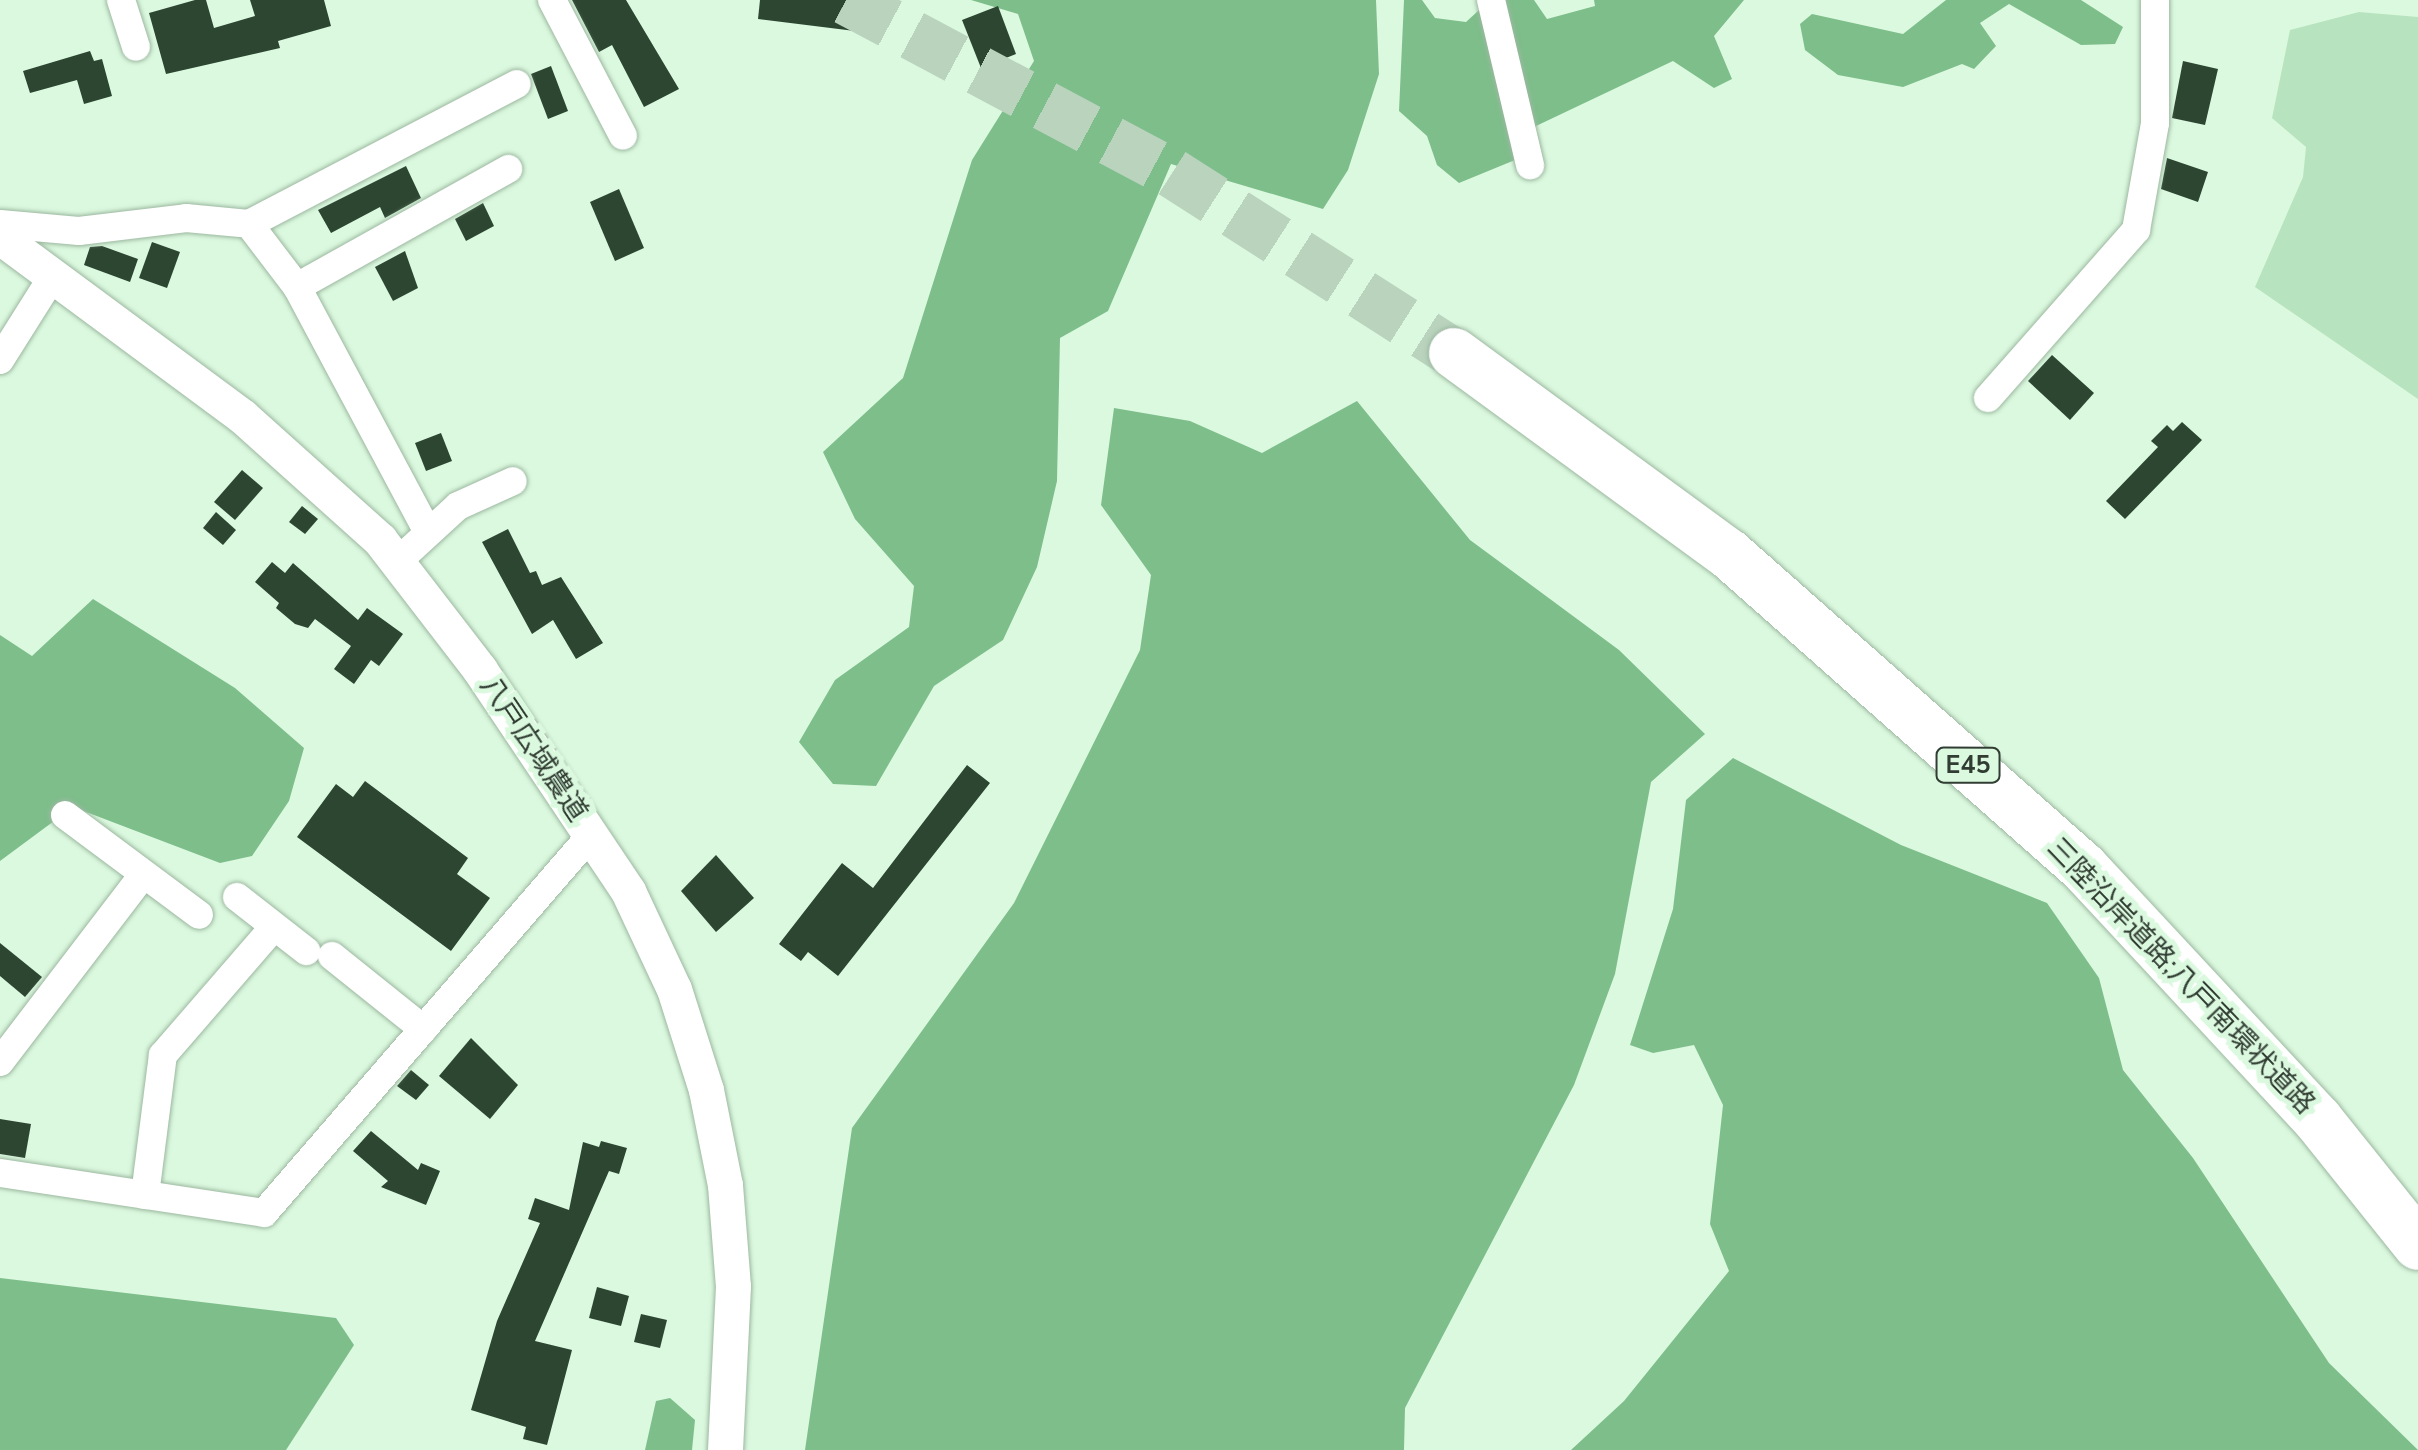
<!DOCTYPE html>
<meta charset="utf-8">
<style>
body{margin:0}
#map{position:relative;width:2418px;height:1450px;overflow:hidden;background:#dbf9df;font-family:"Nunito Sans","Noto Sans JP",sans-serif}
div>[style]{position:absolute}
.green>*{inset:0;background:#b8e3bf}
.forest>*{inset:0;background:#7ebe8b}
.building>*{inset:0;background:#2d4632}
.motorway-tunnel>*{height:50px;margin-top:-25px;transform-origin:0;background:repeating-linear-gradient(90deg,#b9d3bd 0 50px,transparent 0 75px)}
.roads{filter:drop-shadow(0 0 2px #9cb8a0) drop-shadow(0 0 2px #9cb8a0)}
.minor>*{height:28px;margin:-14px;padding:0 14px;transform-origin:14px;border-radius:14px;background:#fff}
.tertiary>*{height:35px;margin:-17.5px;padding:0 17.5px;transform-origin:17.5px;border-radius:17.5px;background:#fff}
.motorway>*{height:50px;margin:-25px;padding:0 25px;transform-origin:25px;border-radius:25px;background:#fff}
span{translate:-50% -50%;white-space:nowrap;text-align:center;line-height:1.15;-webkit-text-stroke:10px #dbf9df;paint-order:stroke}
.shield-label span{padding:2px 8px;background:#dbf9df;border:2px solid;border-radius:8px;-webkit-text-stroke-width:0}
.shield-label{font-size:25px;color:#313d33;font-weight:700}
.street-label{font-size:28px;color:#313d33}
</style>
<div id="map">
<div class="green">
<i style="clip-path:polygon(2359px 12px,2418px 17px,2418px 399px,2255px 287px,2303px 177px,2306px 147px,2272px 118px,2290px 30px)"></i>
</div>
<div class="forest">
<i style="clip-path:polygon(971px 0,1376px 0,1379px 74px,1348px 170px,1323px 209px,1171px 164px,1108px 311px,1060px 338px,1057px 481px,1037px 567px,1003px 640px,934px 686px,876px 786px,833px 784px,799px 742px,835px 680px,909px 627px,914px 586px,855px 519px,823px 452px,903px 378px,972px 160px,1034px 61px,1018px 14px)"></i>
<i style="clip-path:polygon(1404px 0,1422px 0,1435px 18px,1466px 22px,1490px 0,1534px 0,1547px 19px,1595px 6px,1594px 0,1744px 0,1714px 36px,1732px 79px,1714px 88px,1673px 61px,1536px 126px,1515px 160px,1459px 183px,1437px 165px,1427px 136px,1399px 111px)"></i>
<i style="clip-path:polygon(1946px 0,2081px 0,2123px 27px,2115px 44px,2081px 45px,2009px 4px,1980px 23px,1996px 46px,1974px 69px,1962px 64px,1903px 87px,1838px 75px,1805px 50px,1800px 24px,1812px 14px,1903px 34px)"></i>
<i style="clip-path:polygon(1357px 401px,1470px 540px,1619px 650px,1705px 734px,1651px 782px,1615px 974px,1574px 1085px,1405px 1408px,1404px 1450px,805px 1450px,852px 1128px,1014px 903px,1140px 650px,1151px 575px,1101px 505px,1114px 408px,1190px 421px,1262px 453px)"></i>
<i style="clip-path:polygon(93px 599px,235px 688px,304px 748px,289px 801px,252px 856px,220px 863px,73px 807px,0 861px,0 635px,32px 656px)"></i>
<i style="clip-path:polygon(1733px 758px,1901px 845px,2047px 903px,2099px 978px,2123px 1070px,2193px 1158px,2329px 1363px,2418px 1450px,1571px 1450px,1624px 1401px,1729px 1271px,1710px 1224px,1723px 1105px,1694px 1045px,1653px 1053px,1630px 1045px,1673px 909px,1686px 800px)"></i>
<i style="clip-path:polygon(0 1278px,336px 1318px,354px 1345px,286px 1450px,0 1450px)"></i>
<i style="clip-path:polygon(670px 1398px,695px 1420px,692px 1450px,645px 1450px,656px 1401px)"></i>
</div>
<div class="building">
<i style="clip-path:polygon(195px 0,206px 0,214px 28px,255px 16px,250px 0,324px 0,331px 26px,278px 41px,280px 48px,166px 74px,149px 13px)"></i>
<i style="clip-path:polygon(572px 0,626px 0,679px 89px,644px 107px,612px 45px,599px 52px)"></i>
<i style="clip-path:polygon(760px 0,883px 0,879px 34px,758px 19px)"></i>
<i style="clip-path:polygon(998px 6px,1016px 54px,981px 68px,962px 20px)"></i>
<i style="clip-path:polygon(90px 51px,94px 61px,102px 59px,112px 96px,84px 104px,77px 80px,30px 93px,23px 71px)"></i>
<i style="clip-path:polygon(2183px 61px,2218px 69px,2205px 125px,2172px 118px)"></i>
<i style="clip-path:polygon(551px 66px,568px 111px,548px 119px,531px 74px)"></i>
<i style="clip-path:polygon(2167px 158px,2208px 172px,2198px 202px,2161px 189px)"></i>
<i style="clip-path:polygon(406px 166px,421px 198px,385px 218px,380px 207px,331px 233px,318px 210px)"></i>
<i style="clip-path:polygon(619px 189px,644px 248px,615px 261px,590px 202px)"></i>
<i style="clip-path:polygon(483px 203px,494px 226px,466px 241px,455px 219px)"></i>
<i style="clip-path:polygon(152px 242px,180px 252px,167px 288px,139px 278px)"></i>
<i style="clip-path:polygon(102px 246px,138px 259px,130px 282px,84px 265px,90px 247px)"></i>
<i style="clip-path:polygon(405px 251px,418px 288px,393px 301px,375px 267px)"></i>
<i style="clip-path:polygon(2052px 355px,2094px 393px,2070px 420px,2028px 381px)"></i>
<i style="clip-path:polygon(2182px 422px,2202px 440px,2125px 519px,2106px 501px,2158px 447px,2151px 441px,2167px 425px,2173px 431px)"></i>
<i style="clip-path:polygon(441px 433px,452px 461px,426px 471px,415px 443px)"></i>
<i style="clip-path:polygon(242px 470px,263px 488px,235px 520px,214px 502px)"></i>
<i style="clip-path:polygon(302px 506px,318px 519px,305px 534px,289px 522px)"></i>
<i style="clip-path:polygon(216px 512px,236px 530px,223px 545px,203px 528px)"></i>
<i style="clip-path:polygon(508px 529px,530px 573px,536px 571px,542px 585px,561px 577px,603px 643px,576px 659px,553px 620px,532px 634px,482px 542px)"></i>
<i style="clip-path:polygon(272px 562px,285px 573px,293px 563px,358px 620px,367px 608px,403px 634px,379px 666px,371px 660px,354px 684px,334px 669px,351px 646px,315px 619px,308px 628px,295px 624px,276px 608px,279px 603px,255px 582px)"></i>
<i style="clip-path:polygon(967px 765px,990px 783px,838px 976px,808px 952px,801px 961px,779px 944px,842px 863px,873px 888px)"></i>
<i style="clip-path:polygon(365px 781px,468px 858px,457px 874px,490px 898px,451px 951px,297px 837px,336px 784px,353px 797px)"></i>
<i style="clip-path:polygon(716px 855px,754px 898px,716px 932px,681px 891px)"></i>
<i style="clip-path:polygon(0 943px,42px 977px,25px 997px,0 976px)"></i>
<i style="clip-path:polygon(471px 1038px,518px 1085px,490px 1119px,439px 1076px)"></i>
<i style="clip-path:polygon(411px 1070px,429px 1085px,416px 1100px,397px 1086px)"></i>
<i style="clip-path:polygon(0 1119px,31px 1124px,25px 1158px,0 1154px)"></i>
<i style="clip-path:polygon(371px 1131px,418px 1170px,421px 1163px,440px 1171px,426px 1205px,381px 1187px,388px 1181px,353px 1151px)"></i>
<i style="clip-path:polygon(601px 1141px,627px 1148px,619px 1174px,609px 1171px,535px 1341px,572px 1350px,547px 1445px,523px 1439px,526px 1427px,471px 1410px,497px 1321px,540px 1223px,528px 1219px,535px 1198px,569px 1210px,583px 1142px,599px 1147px)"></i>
<i style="clip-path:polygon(597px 1287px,629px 1296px,621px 1326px,589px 1318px)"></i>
<i style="clip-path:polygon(641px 1314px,667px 1320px,660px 1348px,634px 1342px)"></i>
</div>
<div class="motorway-tunnel">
<i style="left:846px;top:0;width:369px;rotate:28deg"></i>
<i style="left:1172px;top:173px;width:335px;rotate:32.6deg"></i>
</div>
<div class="roads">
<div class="minor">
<i style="left:121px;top:0;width:49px;rotate:72.3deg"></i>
<i style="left:552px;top:0;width:153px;rotate:62.4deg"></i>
<i style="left:1491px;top:0;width:170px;rotate:76.7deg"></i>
<i style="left:0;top:224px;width:79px;rotate:5.1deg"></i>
<i style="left:79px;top:231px;width:108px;rotate:-6.9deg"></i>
<i style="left:186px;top:218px;width:63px;rotate:5.4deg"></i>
<i style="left:249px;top:224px;width:302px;rotate:-27.6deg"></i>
<i style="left:249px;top:224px;width:79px;rotate:52.7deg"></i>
<i style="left:297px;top:287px;width:274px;rotate:61.9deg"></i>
<i style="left:297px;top:287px;width:242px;rotate:-29.2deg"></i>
<i style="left:0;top:360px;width:99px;rotate:-57.8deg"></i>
<i style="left:1988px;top:398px;width:224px;rotate:-48.6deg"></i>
<i style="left:2136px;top:230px;width:109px;rotate:-79.9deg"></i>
<i style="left:2155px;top:123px;width:123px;rotate:-90deg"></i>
<i style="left:398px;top:561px;width:81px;rotate:-42.5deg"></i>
<i style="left:458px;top:506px;width:60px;rotate:-24.4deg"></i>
<i style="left:65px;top:815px;width:167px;rotate:36.7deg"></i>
<i style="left:237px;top:897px;width:88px;rotate:38deg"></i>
<i style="left:332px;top:956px;width:117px;rotate:38.7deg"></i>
<i style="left:0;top:1062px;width:235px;rotate:-52.6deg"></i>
<i style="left:0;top:1173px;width:267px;rotate:8.6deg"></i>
<i style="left:264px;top:1213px;width:501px;rotate:-49.13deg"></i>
<i style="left:145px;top:1195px;width:141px;rotate:-82.7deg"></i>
<i style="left:163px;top:1055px;width:168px;rotate:-49.1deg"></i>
</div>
<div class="tertiary">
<i style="left:0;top:237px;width:302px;rotate:36.5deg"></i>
<i style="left:243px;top:417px;width:184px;rotate:41.9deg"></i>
<i style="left:380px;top:540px;width:164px;rotate:52.4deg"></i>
<i style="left:480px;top:670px;width:266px;rotate:56.2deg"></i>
<i style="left:628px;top:891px;width:108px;rotate:64.9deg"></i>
<i style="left:674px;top:989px;width:106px;rotate:72.4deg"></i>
<i style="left:706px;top:1090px;width:97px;rotate:78.7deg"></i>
<i style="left:725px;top:1185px;width:101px;rotate:85.5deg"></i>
<i style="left:733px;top:1286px;width:164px;rotate:92.8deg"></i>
</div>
<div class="motorway">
<i style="left:1454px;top:353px;width:341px;rotate:36.2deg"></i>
<i style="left:1729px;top:554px;width:473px;rotate:41.5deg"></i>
<i style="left:2083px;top:867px;width:345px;rotate:47.1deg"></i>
<i style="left:2318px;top:1120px;width:160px;rotate:51.3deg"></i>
</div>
</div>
<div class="shield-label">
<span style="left:1968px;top:765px">E45</span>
</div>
<div class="street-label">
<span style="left:534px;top:749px;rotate:56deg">八戸広域農道</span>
<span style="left:2181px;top:976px;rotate:46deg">三陸沿岸道路;八戸南環状道路</span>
</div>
</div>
